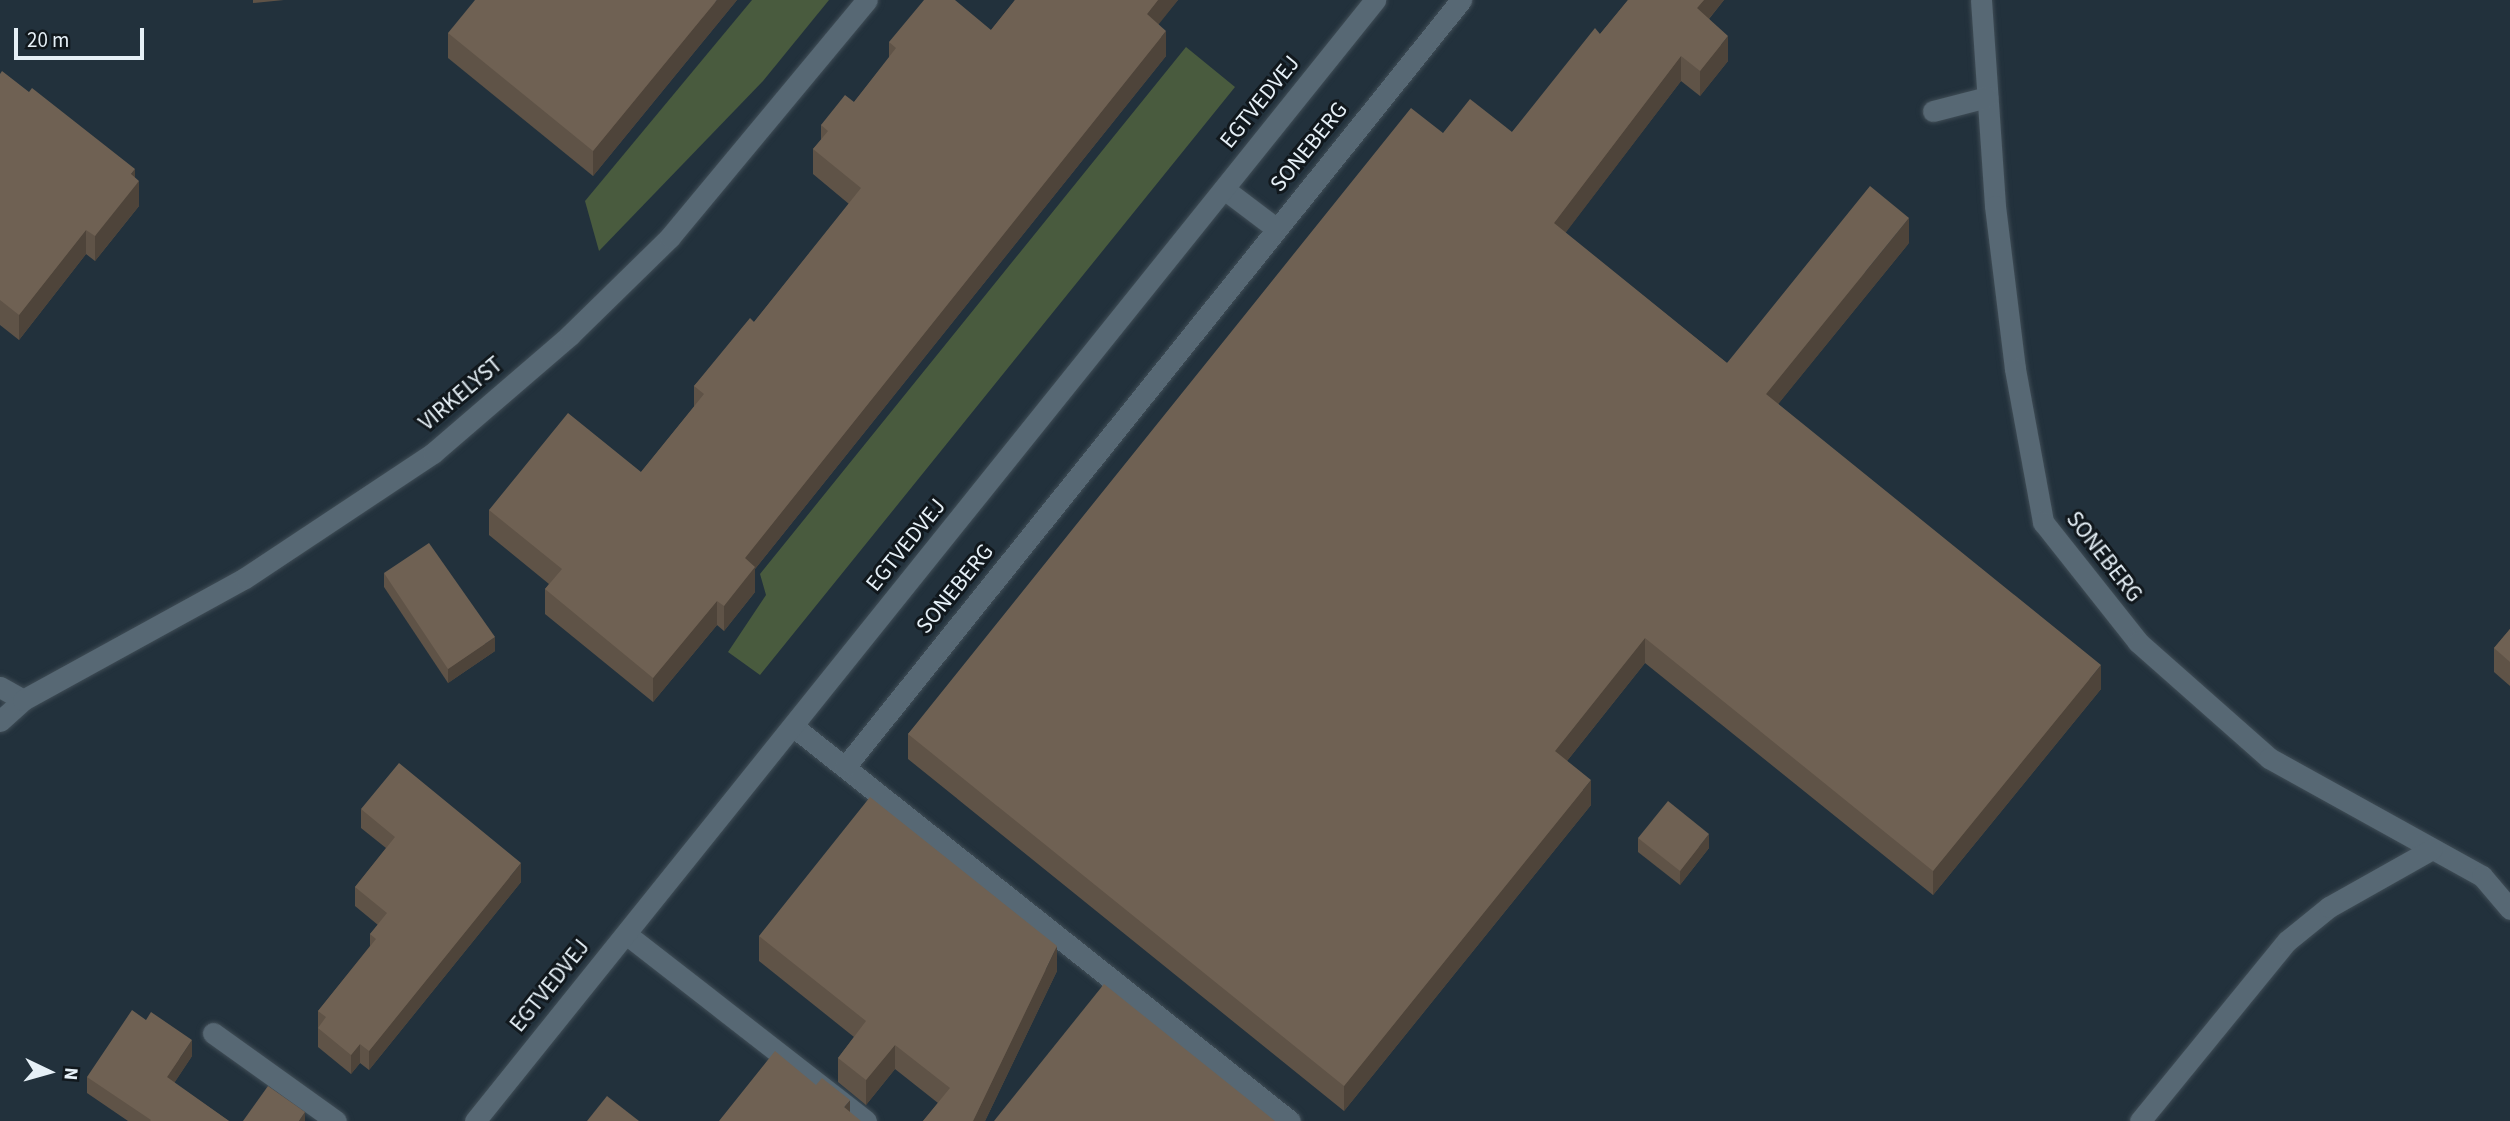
<!DOCTYPE html>
<style>
body{margin:0}
#map{position:relative;width:2510px;height:1121px;overflow:hidden;background:#22313c;font-family:"Source Sans 3",sans-serif}
div>[style]{position:absolute}
.green>*{inset:0;background:#495b3e}
.roads{filter:drop-shadow(0 0 2px #404d56) drop-shadow(0 0 2px #404d56)}
.minor>*{height:21px;margin:-10.5px;padding:0 10.5px;transform-origin:10.5px;border-radius:10.5px;background:#576874}
.wall>*{inset:0;background:#5f5347}
.shaded-wall>*{inset:0;background:#4e443a}
.building>*{inset:0;background:#6f6153}
span{translate:-50% -50%;white-space:nowrap;text-align:center;line-height:1.15;-webkit-text-stroke:6px #11181d;paint-order:stroke}
.street-label{font-size:23px;color:#e6f0f7}
.north{position:absolute;left:14px;top:1037px;width:70px;height:70px;-webkit-text-stroke:5px #11181d;paint-order:stroke;rotate:95deg;font-size:19px;font-weight:700;line-height:28px;text-align:center;color:#e6f0f7}
.north::after{content:'';display:block;margin:auto;width:24px;height:32px;background:#e6f0f7;clip-path:polygon(50% 0,100% 100%,50% 72%,0 100%)}
.scale{position:absolute;left:14px;top:28px;width:130px;height:32px;box-sizing:border-box;border:4px solid #e6f0f7;border-top:0;padding-left:9px;font-size:21px;line-height:24px;white-space:nowrap;color:#e6f0f7;-webkit-text-stroke:5px #11181d;paint-order:stroke}
</style>
<div id="map">
<div class="green">
<i style="clip-path:polygon(752px 0,829px 0,763px 81px,599px 251px,585px 201px)"></i>
<i style="clip-path:polygon(1186px 47px,1235px 87px,760px 675px,728px 652px,766px 595px,760px 574px)"></i>
</div>
<div class="roads">
<div class="minor">
<i style="left:1981px;top:0;width:206px;rotate:86.1deg"></i>
<i style="left:1995px;top:206px;width:164px;rotate:83deg"></i>
<i style="left:2015px;top:369px;width:156px;rotate:79.6deg"></i>
<i style="left:2043px;top:522px;width:153px;rotate:51.6deg"></i>
<i style="left:2138px;top:642px;width:175px;rotate:41.5deg"></i>
<i style="left:2269px;top:758px;width:244px;rotate:29deg"></i>
<i style="left:2482px;top:876px;width:43px;rotate:49.7deg"></i>
<i style="left:1933px;top:111px;width:56px;rotate:-14.5deg"></i>
<i style="left:1224px;top:189px;width:66px;rotate:37deg"></i>
<i style="left:0;top:687px;width:26px;rotate:29deg"></i>
<i style="left:0;top:721px;width:31px;rotate:-42deg"></i>
<i style="left:23px;top:700px;width:253px;rotate:-28.8deg"></i>
<i style="left:245px;top:578px;width:226px;rotate:-33.6deg"></i>
<i style="left:433px;top:453px;width:181px;rotate:-40.7deg"></i>
<i style="left:570px;top:335px;width:140px;rotate:-44.4deg"></i>
<i style="left:670px;top:237px;width:308px;rotate:-50.3deg"></i>
<i style="left:794px;top:727px;width:633px;rotate:38.46deg"></i>
<i style="left:845px;top:767px;width:984px;rotate:-51.23deg"></i>
<i style="left:626px;top:934px;width:304px;rotate:37.9deg"></i>
<i style="left:213px;top:1033px;width:151px;rotate:35.6deg"></i>
<i style="left:475px;top:1121px;width:1438px;rotate:-51.24deg"></i>
<i style="left:2140px;top:1121px;width:232px;rotate:-50.8deg"></i>
<i style="left:2287px;top:941px;width:54px;rotate:-39deg"></i>
<i style="left:2329px;top:907px;width:118px;rotate:-29.4deg"></i>
</div>
</div>
<div class="wall">
<i style="clip-path:polygon(253px 0,284px 0,253px 3px)"></i>
<i style="clip-path:polygon(737px 0,593px 176px,448px 58px,448px 33px)"></i>
<i style="clip-path:polygon(1015px 0,1178px 0,1158px 24px,1166px 56px,755px 569px,755px 592px,724px 631px,717px 625px,653px 702px,545px 614px,545px 589px,549px 584px,489px 535px,489px 510px,641px 472px,694px 407px,694px 386px,754px 322px,849px 204px,813px 174px,813px 149px,821px 140px,821px 125px,854px 102px,889px 58px,889px 42px,991px 30px)"></i>
<i style="clip-path:polygon(1628px 0,1724px 0,1709px 19px,1728px 61px,1700px 96px,1681px 81px,1565px 233px,1727px 363px,1909px 243px,1778px 404px,2101px 689px,1933px 895px,1645px 663px,1567px 761px,1591px 805px,1344px 1111px,908px 759px,908px 734px,1443px 133px,1512px 132px,1600px 34px)"></i>
<i style="clip-path:polygon(0 74px,135px 178px,139px 206px,95px 261px,86px 254px,19px 340px,0 325px)"></i>
<i style="clip-path:polygon(384px 573px,495px 651px,448px 683px,384px 587px)"></i>
<i style="clip-path:polygon(2510px 629px,2510px 686px,2494px 672px,2494px 648px)"></i>
<i style="clip-path:polygon(361px 809px,521px 882px,369px 1070px,360px 1063px,351px 1074px,318px 1047px,318px 1011px,370px 946px,370px 934px,378px 925px,355px 906px,355px 887px,386px 848px,361px 828px)"></i>
<i style="clip-path:polygon(1638px 838px,1709px 848px,1680px 885px,1638px 852px)"></i>
<i style="clip-path:polygon(759px 936px,1057px 971px,985px 1121px,923px 1121px,938px 1103px,895px 1069px,866px 1105px,838px 1082px,838px 1058px,854px 1037px,759px 961px)"></i>
<i style="clip-path:polygon(192px 1056px,174px 1083px,229px 1121px,128px 1121px,87px 1093px,87px 1077px)"></i>
</div>
<div class="shaded-wall">
<i style="clip-path:polygon(717px 0,737px 0,593px 176px,593px 151px)"></i>
<i style="clip-path:polygon(1158px 0,1178px 0,1147px 39px,1147px 14px)"></i>
<i style="clip-path:polygon(1704px 0,1724px 0,1697px 33px,1697px 8px)"></i>
<i style="clip-path:polygon(1166px 31px,1166px 56px,755px 569px,755px 592px,724px 631px,724px 606px,745px 558px)"></i>
<i style="clip-path:polygon(1728px 36px,1728px 61px,1700px 96px,1700px 71px)"></i>
<i style="clip-path:polygon(1681px 56px,1681px 81px,1554px 248px,1554px 223px)"></i>
<i style="clip-path:polygon(135px 169px,135px 185px,139px 181px,139px 206px,95px 261px,95px 236px,131px 174px)"></i>
<i style="clip-path:polygon(1909px 218px,1909px 243px,1766px 419px,1766px 394px)"></i>
<i style="clip-path:polygon(86px 230px,86px 254px,19px 340px,19px 315px)"></i>
<i style="clip-path:polygon(717px 601px,717px 625px,653px 702px,653px 678px)"></i>
<i style="clip-path:polygon(495px 637px,495px 651px,448px 683px,448px 669px)"></i>
<i style="clip-path:polygon(1645px 638px,1645px 663px,1555px 776px,1555px 751px)"></i>
<i style="clip-path:polygon(2101px 665px,2101px 689px,1933px 895px,1933px 871px)"></i>
<i style="clip-path:polygon(1591px 780px,1591px 805px,1344px 1111px,1344px 1086px)"></i>
<i style="clip-path:polygon(1709px 834px,1709px 848px,1680px 885px,1680px 871px)"></i>
<i style="clip-path:polygon(521px 863px,521px 882px,369px 1070px,369px 1051px)"></i>
<i style="clip-path:polygon(1057px 946px,1057px 971px,985px 1121px,973px 1121px)"></i>
<i style="clip-path:polygon(192px 1040px,192px 1056px,167px 1094px,167px 1077px)"></i>
<i style="clip-path:polygon(360px 1044px,360px 1063px,351px 1074px,351px 1055px)"></i>
<i style="clip-path:polygon(895px 1045px,895px 1069px,866px 1105px,866px 1080px)"></i>
<i style="clip-path:polygon(850px 1100px,850px 1121px,844px 1107px)"></i>
<i style="clip-path:polygon(305px 1112px,305px 1121px,299px 1121px)"></i>
</div>
<div class="building">
<i style="clip-path:polygon(475px 0,717px 0,593px 151px,448px 33px)"></i>
<i style="clip-path:polygon(924px 0,955px 0,991px 30px,1015px 0,1158px 0,1147px 14px,1166px 31px,745px 558px,755px 567px,724px 606px,717px 601px,653px 678px,545px 589px,562px 569px,489px 510px,568px 413px,641px 472px,704px 394px,694px 386px,750px 318px,754px 322px,861px 188px,813px 149px,828px 131px,821px 125px,845px 95px,854px 102px,896px 48px,889px 42px)"></i>
<i style="clip-path:polygon(1628px 0,1704px 0,1697px 8px,1728px 36px,1700px 71px,1681px 56px,1554px 223px,1727px 363px,1870px 186px,1909px 218px,1766px 394px,2101px 665px,1933px 871px,1645px 638px,1555px 751px,1591px 780px,1344px 1086px,908px 734px,1411px 108px,1443px 133px,1470px 99px,1512px 132px,1595px 28px,1600px 34px)"></i>
<i style="clip-path:polygon(2px 71px,29px 92px,32px 88px,135px 169px,131px 174px,139px 181px,95px 236px,86px 230px,19px 315px,0 300px,0 74px)"></i>
<i style="clip-path:polygon(429px 543px,495px 637px,448px 669px,384px 573px)"></i>
<i style="clip-path:polygon(2510px 629px,2510px 662px,2494px 648px)"></i>
<i style="clip-path:polygon(399px 763px,521px 863px,369px 1051px,360px 1044px,351px 1055px,318px 1028px,326px 1017px,318px 1011px,376px 939px,370px 934px,387px 913px,355px 887px,395px 837px,361px 809px)"></i>
<i style="clip-path:polygon(870px 797px,1057px 946px,973px 1121px,923px 1121px,950px 1088px,895px 1045px,866px 1080px,838px 1058px,866px 1021px,759px 936px)"></i>
<i style="clip-path:polygon(1668px 801px,1709px 834px,1680px 871px,1638px 838px)"></i>
<i style="clip-path:polygon(1104px 984px,1275px 1121px,994px 1121px)"></i>
<i style="clip-path:polygon(132px 1010px,146px 1020px,151px 1012px,192px 1040px,167px 1077px,229px 1121px,150px 1121px,151px 1120px,87px 1077px)"></i>
<i style="clip-path:polygon(775px 1051px,816px 1085px,822px 1078px,850px 1100px,844px 1107px,861px 1121px,719px 1121px)"></i>
<i style="clip-path:polygon(268px 1086px,305px 1112px,299px 1121px,243px 1121px)"></i>
<i style="clip-path:polygon(607px 1096px,639px 1121px,587px 1121px)"></i>
</div>
<div class="street-label">
<span style="left:1260px;top:102px;rotate:-51deg">EGTVEDVEJ</span>
<span style="left:1309px;top:147px;rotate:-51deg">SONEBERG</span>
<span style="left:461px;top:394px;rotate:-40deg">VIRKELYST</span>
<span style="left:906px;top:545px;rotate:-51deg">EGTVEDVEJ</span>
<span style="left:2104px;top:557px;rotate:52deg">SONEBERG</span>
<span style="left:955px;top:589px;rotate:-51deg">SONEBERG</span>
<span style="left:550px;top:986px;rotate:-51deg">EGTVEDVEJ</span>
</div>
<div class="north">N</div>
<div class="scale">20 m</div>
</div>
